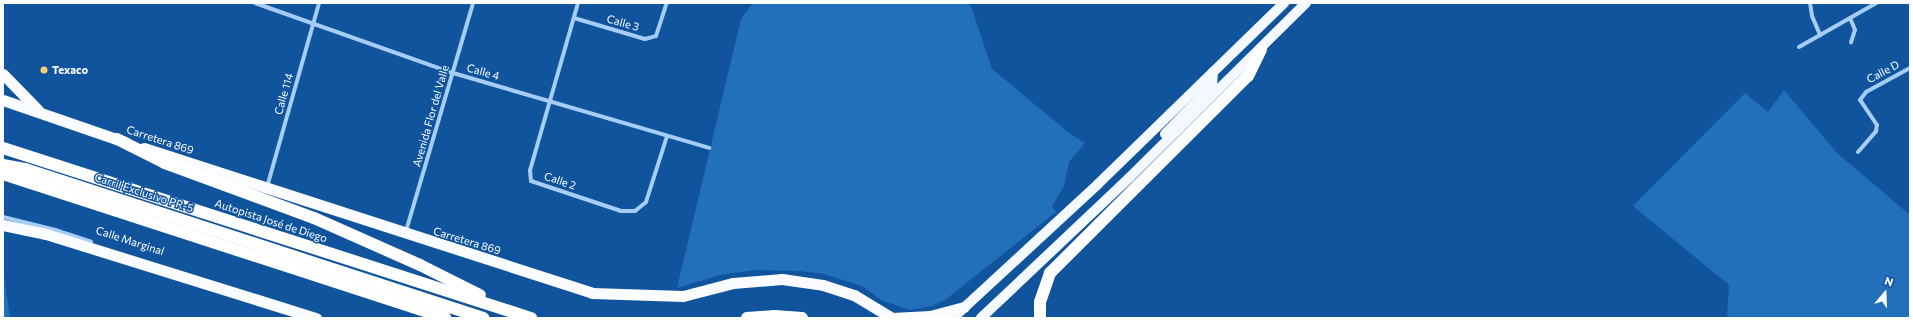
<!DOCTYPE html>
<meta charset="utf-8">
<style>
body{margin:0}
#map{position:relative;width:1913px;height:321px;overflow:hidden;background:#10549e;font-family:Commissioner,sans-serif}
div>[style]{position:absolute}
.green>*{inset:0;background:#226fbc}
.minor>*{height:4px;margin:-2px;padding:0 2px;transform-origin:2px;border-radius:2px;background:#a6cdf5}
.primary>*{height:10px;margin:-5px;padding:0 5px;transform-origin:5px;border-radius:5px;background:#f4f9ff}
.trunk>*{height:11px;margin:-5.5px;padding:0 5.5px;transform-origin:5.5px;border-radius:5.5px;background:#fafcff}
.motorway>*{height:12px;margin:-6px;padding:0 6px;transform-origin:6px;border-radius:6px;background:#fff}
.dots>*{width:11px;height:11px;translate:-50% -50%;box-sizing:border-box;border:2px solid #10549e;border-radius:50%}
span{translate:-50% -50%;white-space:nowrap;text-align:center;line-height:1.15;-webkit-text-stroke:3px #10549e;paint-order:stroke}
.street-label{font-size:11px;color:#fff}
.poi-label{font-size:11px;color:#fff;font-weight:700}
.left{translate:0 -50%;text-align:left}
.frame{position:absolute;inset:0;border:4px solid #fff;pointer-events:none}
.north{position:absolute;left:1865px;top:273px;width:40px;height:40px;-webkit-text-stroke:3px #10549e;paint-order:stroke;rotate:19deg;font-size:11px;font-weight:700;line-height:16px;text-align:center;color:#fff}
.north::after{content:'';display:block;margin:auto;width:14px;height:18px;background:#fff;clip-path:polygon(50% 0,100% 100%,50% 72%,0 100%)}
</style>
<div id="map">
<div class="green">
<i style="clip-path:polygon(753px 3px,970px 3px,992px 69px,1069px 133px,1085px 143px,1069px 162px,1064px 186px,1052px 206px,1056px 212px,945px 300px,932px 306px,910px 310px,881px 300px,862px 286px,824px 274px,800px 271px,755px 270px,720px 275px,677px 288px,741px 19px)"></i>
<i style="clip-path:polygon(1784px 90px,1837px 153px,1910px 215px,1910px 318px,1731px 318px,1727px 315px,1729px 285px,1633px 206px,1745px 93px,1768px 112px)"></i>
<i style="clip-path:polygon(3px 270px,10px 318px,3px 318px)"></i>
</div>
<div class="minor">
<i style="left:255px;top:3px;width:210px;rotate:19.5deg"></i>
<i style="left:453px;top:73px;width:267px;rotate:16.3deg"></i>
<i style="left:578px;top:3px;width:174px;rotate:106deg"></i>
<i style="left:530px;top:170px;width:11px;rotate:85deg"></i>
<i style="left:531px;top:181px;width:95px;rotate:18.4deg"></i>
<i style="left:621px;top:211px;width:14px"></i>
<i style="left:635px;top:211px;width:14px;rotate:-39deg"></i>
<i style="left:646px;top:202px;width:69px;rotate:-72.3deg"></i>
<i style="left:1810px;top:3px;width:13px;rotate:81deg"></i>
<i style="left:1812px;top:16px;width:21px;rotate:67deg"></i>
<i style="left:574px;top:18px;width:74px;rotate:16.5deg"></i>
<i style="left:645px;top:39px;width:11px;rotate:-15deg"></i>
<i style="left:656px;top:36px;width:35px;rotate:-72deg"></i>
<i style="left:1850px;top:18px;width:13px;rotate:67deg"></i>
<i style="left:1855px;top:30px;width:13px;rotate:108deg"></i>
<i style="left:1799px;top:47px;width:89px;rotate:-29.7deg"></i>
<i style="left:1858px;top:152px;width:28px;rotate:-49deg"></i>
<i style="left:1876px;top:131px;width:6px;rotate:-81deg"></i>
<i style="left:1877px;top:125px;width:30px;rotate:-124deg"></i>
<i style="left:1860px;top:100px;width:10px;rotate:-53deg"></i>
<i style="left:1866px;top:92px;width:50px;rotate:-28.6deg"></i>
<i style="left:267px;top:187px;width:191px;rotate:-74.2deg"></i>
<i style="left:3px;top:217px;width:54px;rotate:14deg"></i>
<i style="left:55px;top:230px;width:38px;rotate:18deg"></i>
<i style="left:406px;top:231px;width:238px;rotate:-73.6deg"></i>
</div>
<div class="primary">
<i style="left:1165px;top:134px;width:67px;rotate:-45.6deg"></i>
<i style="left:1212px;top:86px;width:14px;rotate:-86deg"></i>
<i style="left:953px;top:318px;width:197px;rotate:-42.7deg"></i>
<i style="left:1098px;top:184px;width:260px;rotate:-44.2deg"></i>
<i style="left:981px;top:318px;width:204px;rotate:-43.4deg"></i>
<i style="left:1129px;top:178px;width:249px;rotate:-44.7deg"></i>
</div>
<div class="trunk">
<i style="left:3px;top:74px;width:50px;rotate:45.8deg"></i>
<i style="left:3px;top:100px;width:129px;rotate:19deg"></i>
<i style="left:144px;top:148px;width:471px;rotate:17.9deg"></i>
<i style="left:592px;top:293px;width:91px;rotate:1.9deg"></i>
<i style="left:683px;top:296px;width:52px;rotate:-14.6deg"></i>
<i style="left:733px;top:283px;width:49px;rotate:-4.7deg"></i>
<i style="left:782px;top:279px;width:41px;rotate:8.3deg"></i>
<i style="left:823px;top:285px;width:33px;rotate:18deg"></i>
<i style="left:854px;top:295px;width:44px;rotate:31.2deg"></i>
<i style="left:3px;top:225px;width:44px;rotate:11.8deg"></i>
<i style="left:46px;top:234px;width:283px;rotate:17.3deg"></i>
<i style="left:892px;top:318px;width:38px;rotate:-3deg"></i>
<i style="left:930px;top:316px;width:35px;rotate:-15deg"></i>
</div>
<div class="motorway">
<i style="left:117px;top:139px;width:54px;rotate:26.6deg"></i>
<i style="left:165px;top:163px;width:159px;rotate:20.3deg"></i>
<i style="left:314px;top:218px;width:116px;rotate:23.9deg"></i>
<i style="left:420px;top:265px;width:67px;rotate:26.6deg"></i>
<i style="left:3px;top:148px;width:555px;rotate:17.85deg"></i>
<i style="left:3px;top:165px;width:22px;rotate:10deg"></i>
<i style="left:25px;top:169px;width:482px;rotate:18deg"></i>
<i style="left:3px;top:174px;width:465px;rotate:18deg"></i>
<i style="left:747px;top:318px;width:28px;rotate:-4deg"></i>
<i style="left:775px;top:316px;width:27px;rotate:4deg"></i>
<i style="left:1040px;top:318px;width:16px;rotate:-90deg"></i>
<i style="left:1040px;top:302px;width:31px;rotate:-71deg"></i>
<i style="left:1050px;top:273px;width:279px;rotate:-44.9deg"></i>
<i style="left:1248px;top:76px;width:30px;rotate:-64deg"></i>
</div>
<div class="dots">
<i style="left:44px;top:70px;background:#ffcd6a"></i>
</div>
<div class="street-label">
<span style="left:623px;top:23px;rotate:16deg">Calle 3</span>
<span style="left:483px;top:72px;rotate:16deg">Calle 4</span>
<span style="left:1883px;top:72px;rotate:-28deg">Calle D</span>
<span style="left:284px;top:94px;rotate:-74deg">Calle 114</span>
<span style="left:431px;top:116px;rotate:-74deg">Avenida Flor del Valle</span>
<span style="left:160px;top:140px;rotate:18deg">Carretera 869</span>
<span style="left:560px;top:181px;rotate:19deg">Calle 2</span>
<span style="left:144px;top:193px;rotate:18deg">Carril Exclusivo PR-5</span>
<span style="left:271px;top:221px;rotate:18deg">Autopista José de Diego</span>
<span style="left:130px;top:241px;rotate:18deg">Calle Marginal</span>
<span style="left:467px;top:241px;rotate:17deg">Carretera 869</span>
</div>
<div class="poi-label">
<span class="left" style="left:52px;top:70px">Texaco</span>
</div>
<div class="frame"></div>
<div class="north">N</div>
</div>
